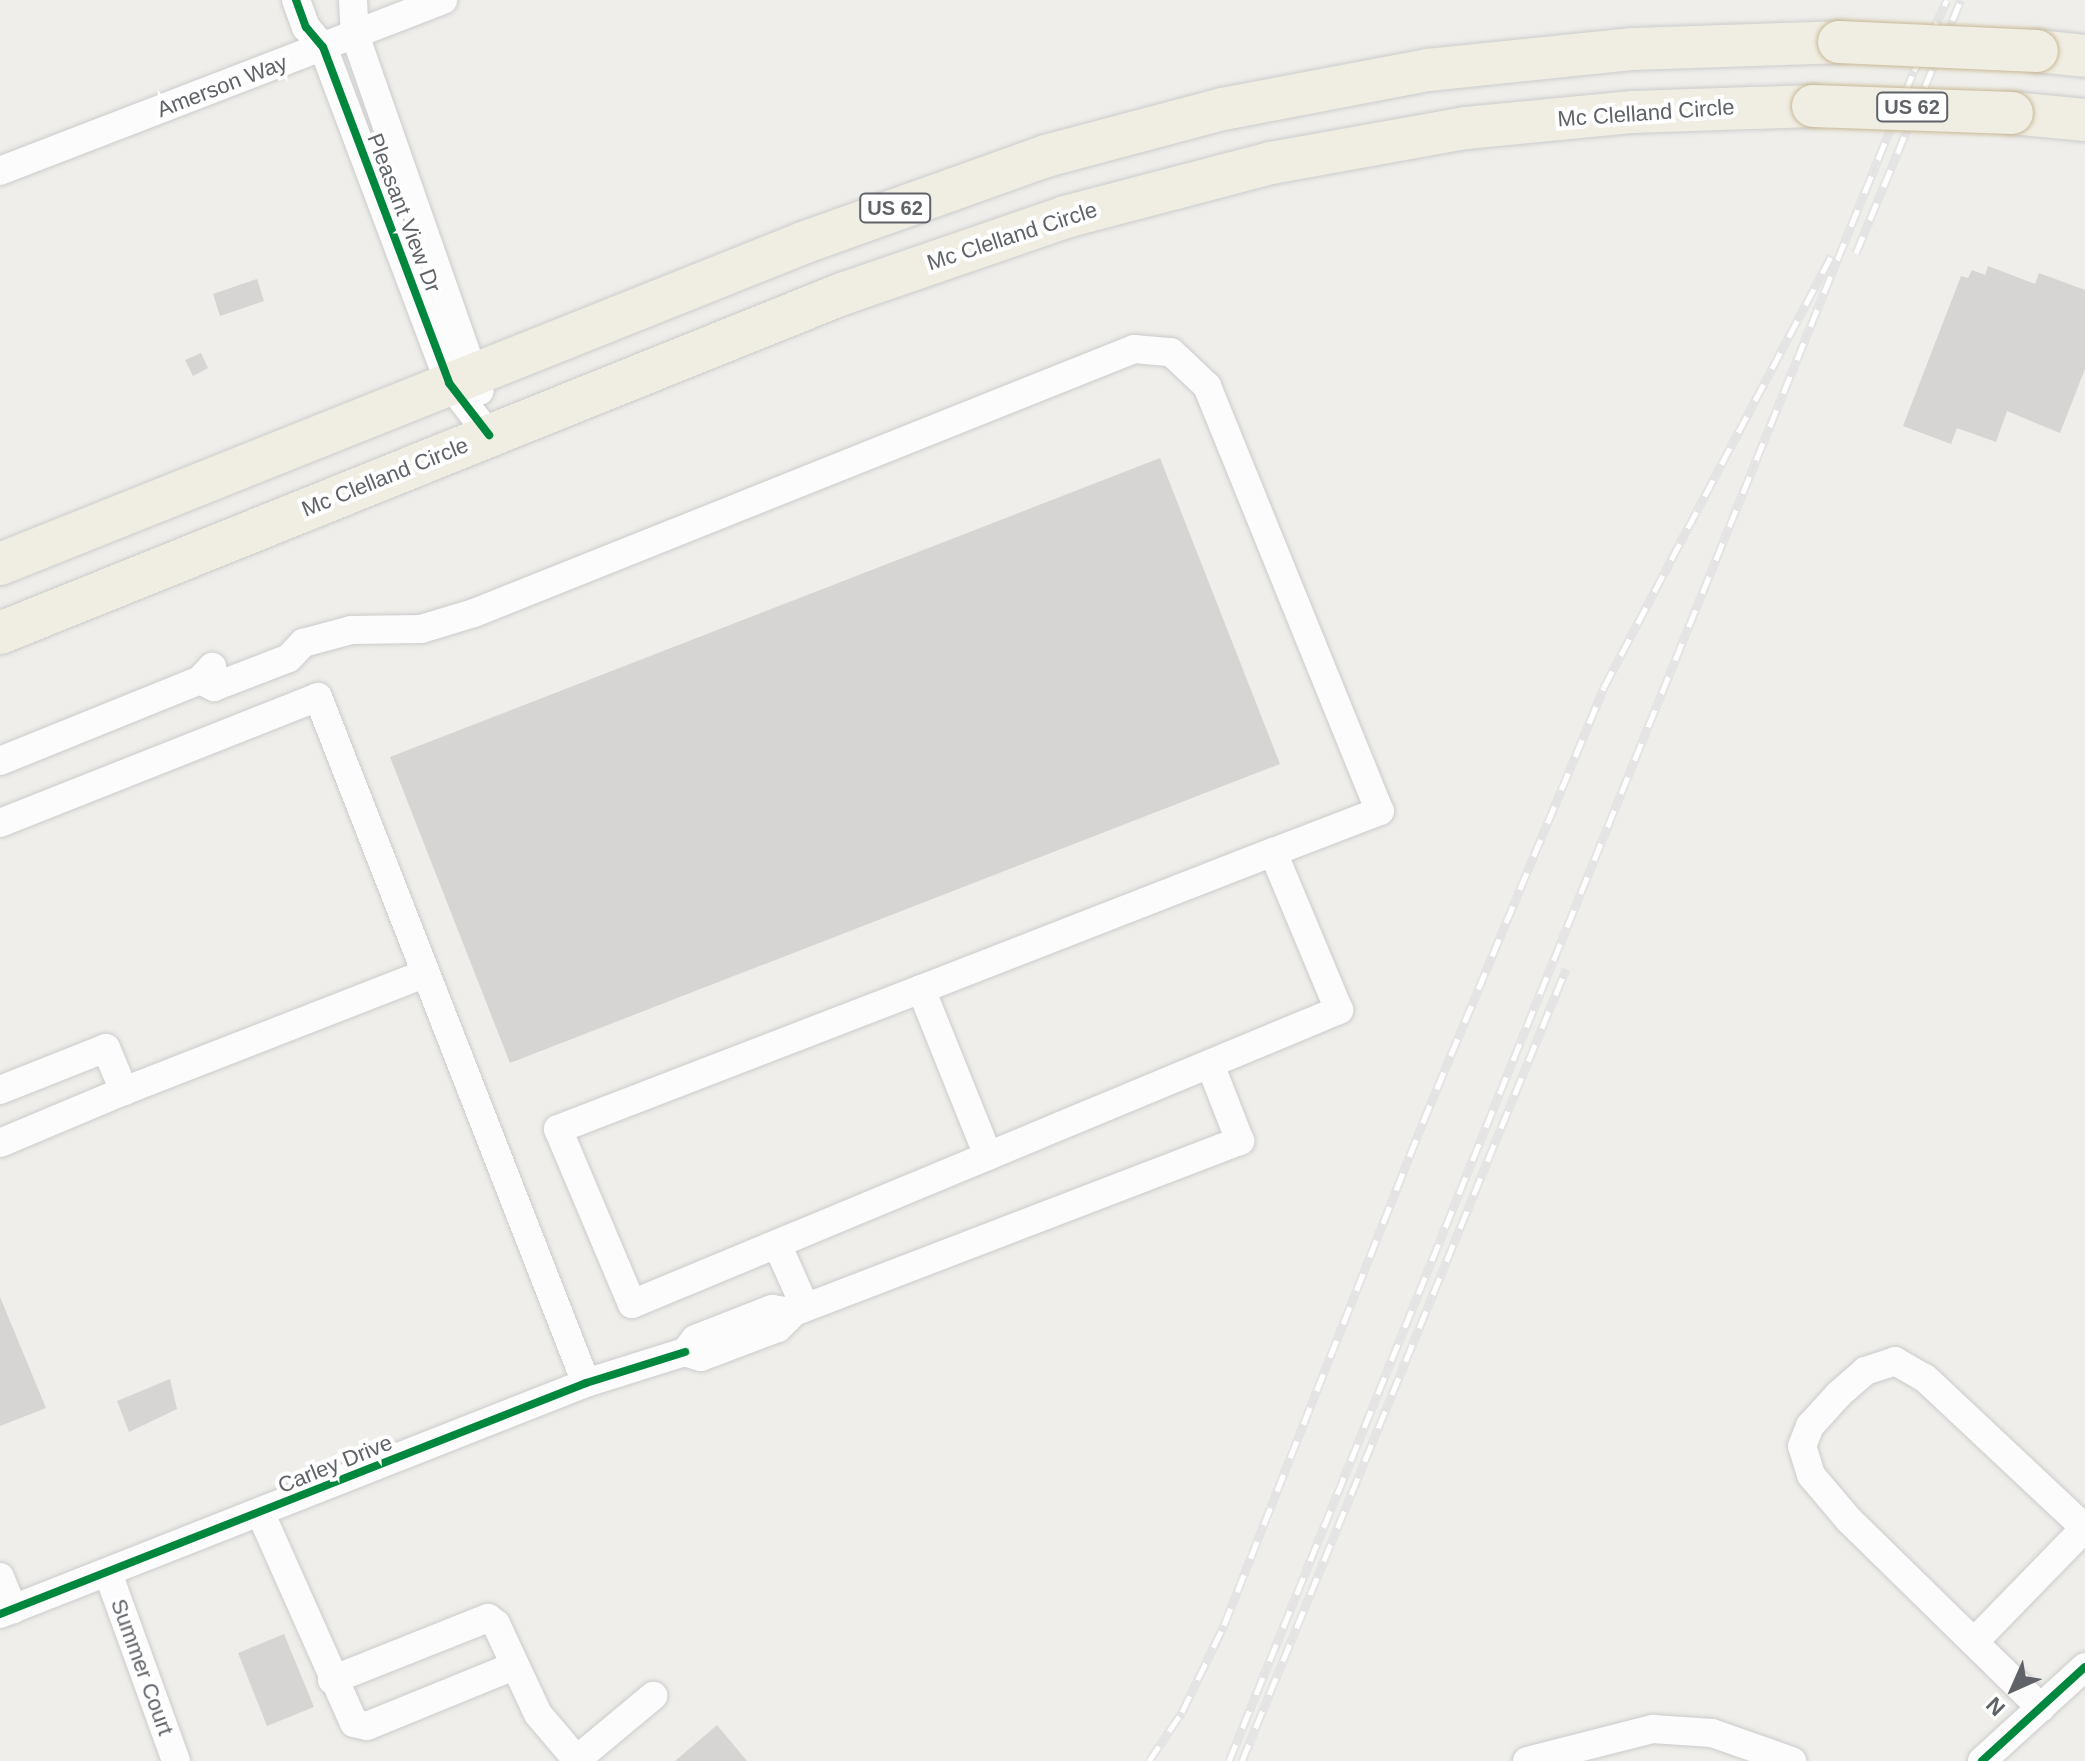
<!DOCTYPE html>
<style>
body{margin:0}
#map{position:relative;width:2085px;height:1761px;overflow:hidden;background:#efeeea;font-family:Helvetica,sans-serif}
div>[style]{position:absolute}
.building>*{inset:0;background:#d6d5d3}
.roads{filter:drop-shadow(0 0 2px #cbcccc) drop-shadow(0 0 2px #cbcccc)}
.minor>*{height:28px;margin:-14px;padding:0 14px;transform-origin:14px;border-radius:14px;background:#fdfcfc}
.highway>*{height:42px;margin:-21px;padding:0 21px;transform-origin:21px;border-radius:21px;background:#f0ede3}
.rail>*{height:9px;margin-top:-4.5px;transform-origin:0;background:repeating-linear-gradient(90deg,#fff 0 18px,#e4e4e4 0 36px);box-sizing:border-box;border-block:2px solid #e4e4e4}
.bridges{filter:drop-shadow(0 0 2px #c8b996) drop-shadow(0 0 2px #c8b996)}
.highway-bridge>*{height:42px;margin:-21px;padding:0 21px;transform-origin:21px;border-radius:21px;background:#f0ede3}
.cycleway>*{height:8px;margin:-4px;padding:0 4px;transform-origin:4px;border-radius:4px;background:#00873e}
span{translate:-50% -50%;white-space:nowrap;text-align:center;line-height:1.15;-webkit-text-stroke:8px #fff;paint-order:stroke}
.shield-label span{padding:2px 6px;background:#fff;border:2px solid;border-radius:6px;-webkit-text-stroke-width:0}
.shield-label{font-size:20px;color:#5f6368;font-weight:700}
.street-label{font-size:22px;color:#5f6368}
.north{position:absolute;left:1973px;top:1649px;width:80px;height:80px;-webkit-text-stroke:6px #fff;paint-order:stroke;rotate:225deg;font-size:22px;font-weight:700;line-height:32px;text-align:center;color:#5f6368}
.north::after{content:'';display:block;margin:auto;width:28px;height:36px;background:#5f6368;clip-path:polygon(50% 0,100% 100%,50% 72%,0 100%)}
</style>
<div id="map">
<div class="building">
<i style="clip-path:polygon(1988px 266px,2035px 284px,2039px 273px,2085px 290px,2085px 369px,2060px 433px,2007px 411px,1996px 442px,1957px 428px,1951px 444px,1903px 426px,1961px 276px,1968px 278px,1972px 270px,1985px 275px)"></i>
<i style="clip-path:polygon(257px 279px,264px 301px,220px 316px,213px 294px)"></i>
<i style="clip-path:polygon(201px 353px,208px 368px,193px 376px,185px 360px)"></i>
<i style="clip-path:polygon(1160px 458px,1280px 764px,510px 1063px,390px 757px)"></i>
<i style="clip-path:polygon(0 1297px,46px 1408px,0 1426px)"></i>
<i style="clip-path:polygon(170px 1379px,177px 1409px,129px 1432px,117px 1401px)"></i>
<i style="clip-path:polygon(284px 1634px,314px 1707px,267px 1726px,238px 1653px)"></i>
<i style="clip-path:polygon(717px 1725px,747px 1761px,675px 1761px)"></i>
</div>
<div class="roads">
<div class="minor">
<i style="left:296px;top:0;width:29px;rotate:70deg"></i>
<i style="left:306px;top:27px;width:26px;rotate:50deg"></i>
<i style="left:323px;top:47px;width:359px;rotate:69.4deg"></i>
<i style="left:449px;top:383px;width:66px;rotate:52.4deg"></i>
<i style="left:353px;top:0;width:35px;rotate:87deg"></i>
<i style="left:355px;top:35px;width:377px;rotate:70.7deg"></i>
<i style="left:0;top:171px;width:475px;rotate:-21.1deg"></i>
<i style="left:200px;top:680px;width:16px;rotate:27deg"></i>
<i style="left:214px;top:687px;width:80px;rotate:-21.1deg"></i>
<i style="left:289px;top:658px;width:21px;rotate:-47deg"></i>
<i style="left:303px;top:643px;width:50px;rotate:-15.2deg"></i>
<i style="left:351px;top:630px;width:70px;rotate:-0.8deg"></i>
<i style="left:421px;top:629px;width:55px;rotate:-16.8deg"></i>
<i style="left:474px;top:613px;width:711px;rotate:-21.8deg"></i>
<i style="left:1134px;top:349px;width:37px;rotate:5deg"></i>
<i style="left:1171px;top:352px;width:50px;rotate:43.4deg"></i>
<i style="left:1207px;top:386px;width:459px;rotate:67.9deg"></i>
<i style="left:1380px;top:811px;width:115px;rotate:159deg"></i>
<i style="left:1273px;top:852px;width:378px;rotate:158.7deg"></i>
<i style="left:921px;top:989px;width:389px;rotate:158.9deg"></i>
<i style="left:558px;top:1129px;width:190px;rotate:67.1deg"></i>
<i style="left:632px;top:1304px;width:766px;rotate:-22.58deg"></i>
<i style="left:1339px;top:1010px;width:171px;rotate:-112.7deg"></i>
<i style="left:0;top:761px;width:216px;rotate:-22deg"></i>
<i style="left:200px;top:680px;width:18px;rotate:-47deg"></i>
<i style="left:0;top:823px;width:342px;rotate:-21.6deg"></i>
<i style="left:318px;top:697px;width:736px;rotate:68.66deg"></i>
<i style="left:921px;top:989px;width:180px;rotate:68.1deg"></i>
<i style="left:0;top:1090px;width:114px;rotate:-21.6deg"></i>
<i style="left:106px;top:1048px;width:47px;rotate:67.3deg"></i>
<i style="left:124px;top:1091px;width:324px;rotate:-21.3deg"></i>
<i style="left:0;top:1143px;width:134px;rotate:-22.8deg"></i>
<i style="left:777px;top:1244px;width:69px;rotate:66deg"></i>
<i style="left:772px;top:1309px;width:22px;rotate:8deg"></i>
<i style="left:794px;top:1312px;width:23px;rotate:135deg"></i>
<i style="left:778px;top:1328px;width:82px;rotate:159.4deg"></i>
<i style="left:701px;top:1357px;width:17px;rotate:-163deg"></i>
<i style="left:685px;top:1352px;width:16px;rotate:-52deg"></i>
<i style="left:695px;top:1339px;width:83px;rotate:-21.3deg"></i>
<i style="left:794px;top:1312px;width:478px;rotate:-21deg"></i>
<i style="left:1240px;top:1141px;width:83px;rotate:-111.3deg"></i>
<i style="left:260px;top:1512px;width:231px;rotate:66deg"></i>
<i style="left:354px;top:1723px;width:13px;rotate:13deg"></i>
<i style="left:367px;top:1726px;width:159px;rotate:-22.2deg"></i>
<i style="left:108px;top:1573px;width:200px;rotate:70.1deg"></i>
<i style="left:0;top:1577px;width:35px;rotate:68deg"></i>
<i style="left:0;top:1614px;width:630px;rotate:-21.51deg"></i>
<i style="left:586px;top:1383px;width:104px;rotate:-17.4deg"></i>
<i style="left:1974px;top:1642px;width:159px;rotate:-45.8deg"></i>
<i style="left:332px;top:1680px;width:168px;rotate:-21.7deg"></i>
<i style="left:488px;top:1618px;width:10px;rotate:37deg"></i>
<i style="left:496px;top:1624px;width:99px;rotate:65deg"></i>
<i style="left:538px;top:1714px;width:60px;rotate:49.7deg"></i>
<i style="left:2041px;top:1708px;width:269px;rotate:-135.6deg"></i>
<i style="left:1849px;top:1520px;width:59px;rotate:-130.2deg"></i>
<i style="left:1811px;top:1475px;width:30px;rotate:-107deg"></i>
<i style="left:1802px;top:1446px;width:22px;rotate:-68deg"></i>
<i style="left:1810px;top:1426px;width:43px;rotate:-47.8deg"></i>
<i style="left:1839px;top:1394px;width:35px;rotate:-41deg"></i>
<i style="left:1865px;top:1371px;width:32px;rotate:-18deg"></i>
<i style="left:1895px;top:1361px;width:34px;rotate:30deg"></i>
<i style="left:1925px;top:1378px;width:219px;rotate:43.2deg"></i>
<i style="left:575px;top:1761px;width:102px;rotate:-39.8deg"></i>
<i style="left:1527px;top:1761px;width:130px;rotate:-14.3deg"></i>
<i style="left:1653px;top:1729px;width:59px;rotate:3.9deg"></i>
<i style="left:1712px;top:1733px;width:85px;rotate:19.3deg"></i>
<i style="left:1982px;top:1761px;width:139px;rotate:-42.4deg"></i>
</div>
<div class="highway">
<i style="left:2037px;top:51px;width:48px;rotate:5.9deg"></i>
<i style="left:2012px;top:113px;width:73px;rotate:5.5deg"></i>
<i style="left:0;top:564px;width:865px;rotate:-21.79deg"></i>
<i style="left:803px;top:243px;width:258px;rotate:-19.7deg"></i>
<i style="left:1046px;top:156px;width:183px;rotate:-14.9deg"></i>
<i style="left:1223px;top:109px;width:209px;rotate:-10.8deg"></i>
<i style="left:1428px;top:70px;width:204px;rotate:-5.9deg"></i>
<i style="left:1631px;top:49px;width:208px;rotate:-1.9deg"></i>
<i style="left:0;top:633px;width:908px;rotate:-21.93deg"></i>
<i style="left:842px;top:294px;width:236px;rotate:-19deg"></i>
<i style="left:1065px;top:217px;width:213px;rotate:-14.7deg"></i>
<i style="left:1271px;top:163px;width:198px;rotate:-10.2deg"></i>
<i style="left:1466px;top:128px;width:168px;rotate:-5.5deg"></i>
<i style="left:1633px;top:112px;width:180px;rotate:-1.9deg"></i>
</div>
</div>
<div class="rail">
<i style="left:1856px;top:253px;width:274px;rotate:-67.5deg"></i>
<i style="left:1149px;top:1761px;width:59px;rotate:-56deg"></i>
<i style="left:1182px;top:1712px;width:97px;rotate:-64.2deg"></i>
<i style="left:1224px;top:1625px;width:541px;rotate:-68.41deg"></i>
<i style="left:1423px;top:1122px;width:471px;rotate:-67.4deg"></i>
<i style="left:1604px;top:687px;width:488px;rotate:-62.2deg"></i>
<i style="left:1229px;top:1761px;width:1824px;rotate:-67.94deg"></i>
<i style="left:1914px;top:71px;width:78px;rotate:-65.1deg"></i>
<i style="left:1242px;top:1761px;width:856px;rotate:-67.75deg"></i>
</div>
<div class="bridges">
<div class="highway-bridge">
<i style="left:1839px;top:42px;width:198px;rotate:2.6deg"></i>
<i style="left:1813px;top:106px;width:199px;rotate:2deg"></i>
</div>
</div>
<div class="cycleway">
<i style="left:296px;top:0;width:29px;rotate:70deg"></i>
<i style="left:306px;top:27px;width:26px;rotate:50deg"></i>
<i style="left:323px;top:47px;width:359px;rotate:69.4deg"></i>
<i style="left:449px;top:383px;width:66px;rotate:52.4deg"></i>
<i style="left:0;top:1614px;width:630px;rotate:-21.51deg"></i>
<i style="left:586px;top:1383px;width:104px;rotate:-17.4deg"></i>
<i style="left:1982px;top:1761px;width:139px;rotate:-42.4deg"></i>
</div>
<div class="shield-label">
<span style="left:1912px;top:107px">US 62</span>
<span style="left:895px;top:208px">US 62</span>
</div>
<div class="street-label">
<span style="left:222px;top:86px;rotate:-21deg">Amerson Way</span>
<span style="left:1646px;top:113px;rotate:-4deg">Mc Clelland Circle</span>
<span style="left:404px;top:213px;rotate:69deg">Pleasant View Dr</span>
<span style="left:1012px;top:236px;rotate:-18deg">Mc Clelland Circle</span>
<span style="left:385px;top:477px;rotate:-22deg">Mc Clelland Circle</span>
<span style="left:335px;top:1464px;rotate:-22deg">Carley Drive</span>
<span style="left:142px;top:1667px;rotate:70deg">Summer Court</span>
</div>
<div class="north">N</div>
</div>
